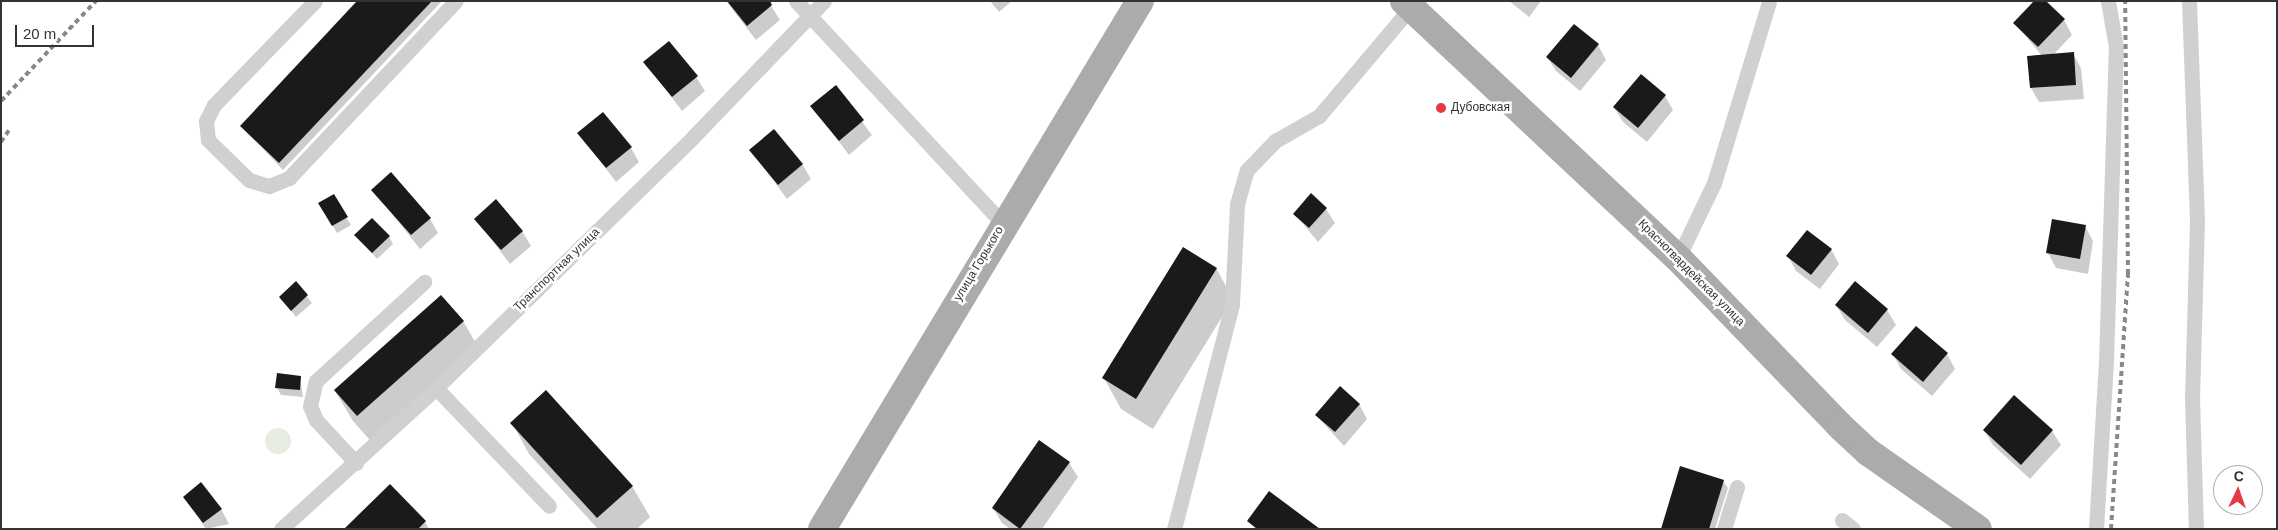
<!DOCTYPE html>
<meta charset="utf-8">
<style>
body{margin:0}
#map{position:relative;width:2278px;height:530px;overflow:hidden;background:#fff;font-family:Arial,sans-serif}
div>[style]{position:absolute}
.green>*{inset:0;background:#e6ecdf}
.round{border-radius:50%}
.shadow>*{inset:0;background:#0003}
.building>*{inset:0;background:#1a1a1a}
.lane>*{height:15px;margin:-7.5px;padding:0 7.5px;transform-origin:7.5px;border-radius:7.5px;background:#d0d0d0}
.primary>*{height:28px;margin:-14px;padding:0 14px;transform-origin:14px;border-radius:14px;background:#ababab}
.rail>*{height:4px;margin-top:-2px;transform-origin:0;background:repeating-linear-gradient(90deg,#888 0 5px,transparent 0 9px)}
.dots>*{width:14px;height:14px;translate:-50% -50%;box-sizing:border-box;border:2px solid #fff;border-radius:50%}
span{translate:-50% -50%;white-space:nowrap;text-align:center;line-height:1.15;-webkit-text-stroke:5px #fff;paint-order:stroke}
.poi-label{font-size:12px;color:#333}
.left{translate:0 -50%;text-align:left}
.street-label{font-size:12px;color:#333}
.frame{position:absolute;inset:0;border:2px solid #333;pointer-events:none}
.north{position:absolute;left:2213px;top:465px;width:50px;height:50px;box-sizing:border-box;background:#fff;border:1px solid #adadad;border-radius:50%;rotate:3deg;font-size:14px;font-weight:700;line-height:20px;text-align:center;color:#333}
.north::after{content:'';display:block;margin:auto;width:18px;height:22px;background:#e63946;clip-path:polygon(50% 0,100% 100%,50% 72%,0 100%)}
.scale{position:absolute;left:15px;top:25px;width:79px;height:22px;box-sizing:border-box;border:2px solid #333;border-top:0;padding-left:6px;font-size:15px;line-height:18px;white-space:nowrap;color:#333;-webkit-text-stroke:4px #fff;paint-order:stroke}
</style>
<div id="map">
<div class="green">
<i class="round" style="left:265px;top:428px;width:26px;height:26px"></i>
</div>
<div class="shadow">
<i style="clip-path:polygon(359px 1px,442px 1px,283px 170px,241px 126px)"></i>
<i style="clip-path:polygon(726px 1px,768px 1px,780px 20px,756px 40px)"></i>
<i style="clip-path:polygon(990px 1px,1012px 1px,999px 12px)"></i>
<i style="clip-path:polygon(1509px 1px,1541px 1px,1529px 17px)"></i>
<i style="clip-path:polygon(2064px 20px,2072px 35px,2053px 55px,2073px 54px,2081px 68px,2084px 99px,2039px 102px,2031px 88px,2042px 56px,2015px 23px)"></i>
<i style="clip-path:polygon(1598px 45px,1606px 60px,1580px 91px,1556px 71px,1547px 57px)"></i>
<i style="clip-path:polygon(645px 62px,696px 77px,705px 91px,682px 111px)"></i>
<i style="clip-path:polygon(836px 87px,872px 135px,849px 155px,812px 106px)"></i>
<i style="clip-path:polygon(1665px 96px,1673px 110px,1647px 142px,1623px 122px,1614px 107px)"></i>
<i style="clip-path:polygon(579px 133px,631px 148px,639px 162px,616px 182px)"></i>
<i style="clip-path:polygon(751px 150px,802px 164px,811px 179px,787px 199px)"></i>
<i style="clip-path:polygon(373px 190px,430px 219px,438px 233px,420px 249px)"></i>
<i style="clip-path:polygon(333px 196px,351px 225px,337px 233px,320px 204px)"></i>
<i style="clip-path:polygon(1326px 209px,1335px 223px,1318px 242px,1295px 214px)"></i>
<i style="clip-path:polygon(476px 219px,522px 231px,531px 246px,510px 264px)"></i>
<i style="clip-path:polygon(2085px 226px,2093px 241px,2088px 274px,2056px 268px,2048px 253px)"></i>
<i style="clip-path:polygon(356px 235px,389px 237px,393px 244px,377px 259px)"></i>
<i style="clip-path:polygon(1831px 249px,1839px 264px,1820px 289px,1796px 271px,1788px 256px)"></i>
<i style="clip-path:polygon(1216px 268px,1233px 299px,1153px 429px,1121px 409px,1104px 378px)"></i>
<i style="clip-path:polygon(296px 283px,312px 303px,296px 317px,280px 297px)"></i>
<i style="clip-path:polygon(1856px 283px,1887px 310px,1896px 325px,1877px 347px,1845px 320px,1836px 305px)"></i>
<i style="clip-path:polygon(463px 321px,481px 352px,375px 446px,353px 421px,335px 391px)"></i>
<i style="clip-path:polygon(1916px 327px,1947px 354px,1955px 369px,1932px 396px,1901px 369px,1893px 354px)"></i>
<i style="clip-path:polygon(300px 377px,303px 397px,281px 395px,277px 388px)"></i>
<i style="clip-path:polygon(1359px 404px,1367px 419px,1344px 446px,1316px 415px)"></i>
<i style="clip-path:polygon(512px 423px,632px 486px,650px 517px,637px 529px,598px 529px,529px 454px)"></i>
<i style="clip-path:polygon(1984px 430px,2052px 431px,2061px 445px,2030px 479px,1993px 445px)"></i>
<i style="clip-path:polygon(1069px 463px,1078px 477px,1042px 529px,1010px 529px,1002px 523px,993px 508px)"></i>
<i style="clip-path:polygon(1723px 481px,1728px 488px,1715px 529px,1662px 529px)"></i>
<i style="clip-path:polygon(184px 497px,221px 509px,229px 524px,206px 529px)"></i>
<i style="clip-path:polygon(425px 522px,429px 529px,345px 529px)"></i>
</div>
<div class="building">
<i style="clip-path:polygon(357px 1px,432px 1px,279px 163px,240px 126px)"></i>
<i style="clip-path:polygon(727px 1px,770px 1px,772px 5px,747px 26px)"></i>
<i style="clip-path:polygon(2034px 1px,2046px 1px,2065px 19px,2038px 47px,2013px 23px)"></i>
<i style="clip-path:polygon(1574px 24px,1599px 44px,1571px 78px,1546px 57px)"></i>
<i style="clip-path:polygon(669px 41px,698px 76px,672px 97px,643px 62px)"></i>
<i style="clip-path:polygon(2074px 52px,2076px 85px,2030px 88px,2027px 56px)"></i>
<i style="clip-path:polygon(1641px 74px,1666px 95px,1638px 128px,1613px 107px)"></i>
<i style="clip-path:polygon(836px 85px,864px 120px,839px 141px,810px 106px)"></i>
<i style="clip-path:polygon(603px 112px,632px 147px,606px 168px,577px 133px)"></i>
<i style="clip-path:polygon(774px 129px,803px 164px,778px 185px,749px 150px)"></i>
<i style="clip-path:polygon(391px 172px,431px 218px,411px 235px,371px 190px)"></i>
<i style="clip-path:polygon(1311px 193px,1327px 208px,1309px 228px,1293px 214px)"></i>
<i style="clip-path:polygon(334px 194px,348px 217px,332px 226px,318px 203px)"></i>
<i style="clip-path:polygon(496px 199px,523px 231px,501px 250px,474px 219px)"></i>
<i style="clip-path:polygon(372px 218px,390px 236px,372px 253px,354px 235px)"></i>
<i style="clip-path:polygon(2052px 219px,2086px 225px,2080px 259px,2046px 253px)"></i>
<i style="clip-path:polygon(1807px 230px,1832px 249px,1811px 275px,1786px 256px)"></i>
<i style="clip-path:polygon(1183px 247px,1217px 268px,1136px 399px,1102px 378px)"></i>
<i style="clip-path:polygon(296px 281px,308px 295px,291px 311px,279px 297px)"></i>
<i style="clip-path:polygon(1855px 281px,1888px 309px,1868px 333px,1835px 305px)"></i>
<i style="clip-path:polygon(441px 295px,464px 321px,357px 416px,334px 390px)"></i>
<i style="clip-path:polygon(1916px 326px,1948px 353px,1923px 382px,1891px 354px)"></i>
<i style="clip-path:polygon(277px 373px,301px 376px,300px 390px,275px 388px)"></i>
<i style="clip-path:polygon(1340px 386px,1360px 404px,1335px 432px,1315px 415px)"></i>
<i style="clip-path:polygon(546px 390px,633px 486px,597px 518px,510px 423px)"></i>
<i style="clip-path:polygon(2014px 395px,2053px 430px,2021px 465px,1983px 430px)"></i>
<i style="clip-path:polygon(1039px 440px,1070px 462px,1020px 529px,992px 508px)"></i>
<i style="clip-path:polygon(1680px 466px,1724px 480px,1709px 529px,1661px 529px)"></i>
<i style="clip-path:polygon(201px 482px,222px 509px,203px 523px,183px 497px)"></i>
<i style="clip-path:polygon(390px 484px,426px 521px,418px 529px,344px 529px)"></i>
<i style="clip-path:polygon(1269px 491px,1320px 529px,1257px 529px,1247px 521px)"></i>
</div>
<div class="lane">
<i style="left:315px;top:1px;width:145px;rotate:134.2deg"></i>
<i style="left:214px;top:105px;width:18px;rotate:117deg"></i>
<i style="left:206px;top:121px;width:19px;rotate:84deg"></i>
<i style="left:208px;top:140px;width:57px;rotate:44.3deg"></i>
<i style="left:249px;top:180px;width:21px;rotate:17deg"></i>
<i style="left:269px;top:186px;width:22px;rotate:-22deg"></i>
<i style="left:289px;top:178px;width:243px;rotate:-46.7deg"></i>
<i style="left:796px;top:1px;width:304px;rotate:47.1deg"></i>
<i style="left:2189px;top:1px;width:219px;rotate:87.9deg"></i>
<i style="left:2197px;top:220px;width:177px;rotate:91.6deg"></i>
<i style="left:2192px;top:397px;width:132px;rotate:88.3deg"></i>
<i style="left:1678px;top:258px;width:83px;rotate:-64.4deg"></i>
<i style="left:1714px;top:183px;width:189px;rotate:-73.1deg"></i>
<i style="left:436px;top:388px;width:163px;rotate:46.2deg"></i>
<i style="left:356px;top:463px;width:59px;rotate:-132.9deg"></i>
<i style="left:316px;top:420px;width:15px;rotate:-113deg"></i>
<i style="left:310px;top:406px;width:26px;rotate:-77deg"></i>
<i style="left:316px;top:381px;width:147px;rotate:-42.5deg"></i>
<i style="left:1842px;top:520px;width:14px;rotate:39deg"></i>
<i style="left:281px;top:529px;width:210px;rotate:-42.3deg"></i>
<i style="left:436px;top:388px;width:359px;rotate:-44.3deg"></i>
<i style="left:693px;top:137px;width:189px;rotate:-46.1deg"></i>
<i style="left:1174px;top:529px;width:232px;rotate:-75.5deg"></i>
<i style="left:1232px;top:304px;width:100px;rotate:-87.1deg"></i>
<i style="left:1237px;top:204px;width:35px;rotate:-74deg"></i>
<i style="left:1247px;top:170px;width:40px;rotate:-46deg"></i>
<i style="left:1275px;top:141px;width:51px;rotate:-29.6deg"></i>
<i style="left:1319px;top:116px;width:144px;rotate:-49.8deg"></i>
<i style="left:1724px;top:529px;width:44px;rotate:-72.8deg"></i>
<i style="left:2096px;top:529px;width:167px;rotate:-86.6deg"></i>
<i style="left:2106px;top:362px;width:315px;rotate:-88.2deg"></i>
<i style="left:2116px;top:47px;width:47px;rotate:-99.9deg"></i>
</div>
<div class="primary">
<i style="left:1404px;top:1px;width:376px;rotate:43.2deg"></i>
<i style="left:1678px;top:258px;width:232px;rotate:46deg"></i>
<i style="left:1839px;top:425px;width:40px;rotate:43deg"></i>
<i style="left:1868px;top:452px;width:134px;rotate:35deg"></i>
<i style="left:822px;top:529px;width:616px;rotate:-58.94deg"></i>
</div>
<div class="rail">
<i style="left:1px;top:101px;width:138px;rotate:-46.5deg"></i>
<i style="left:1px;top:142px;width:14px;rotate:-56deg"></i>
<i style="left:2111px;top:529px;width:256px;rotate:-86.2deg"></i>
<i style="left:2128px;top:274px;width:273px;rotate:-90.6deg"></i>
</div>
<div class="dots">
<i style="left:1441px;top:108px;background:#e63946"></i>
</div>
<div class="poi-label">
<span class="left" style="left:1451px;top:108px">Дубовская</span>
</div>
<div class="street-label">
<span style="left:979px;top:264px;rotate:-59deg">улица Горького</span>
<span style="left:557px;top:270px;rotate:-44deg">Транспортная улица</span>
<span style="left:1691px;top:273px;rotate:45deg">Красногвардейская улица</span>
</div>
<div class="frame"></div>
<div class="north">С</div>
<div class="scale">20 m</div>
</div>
